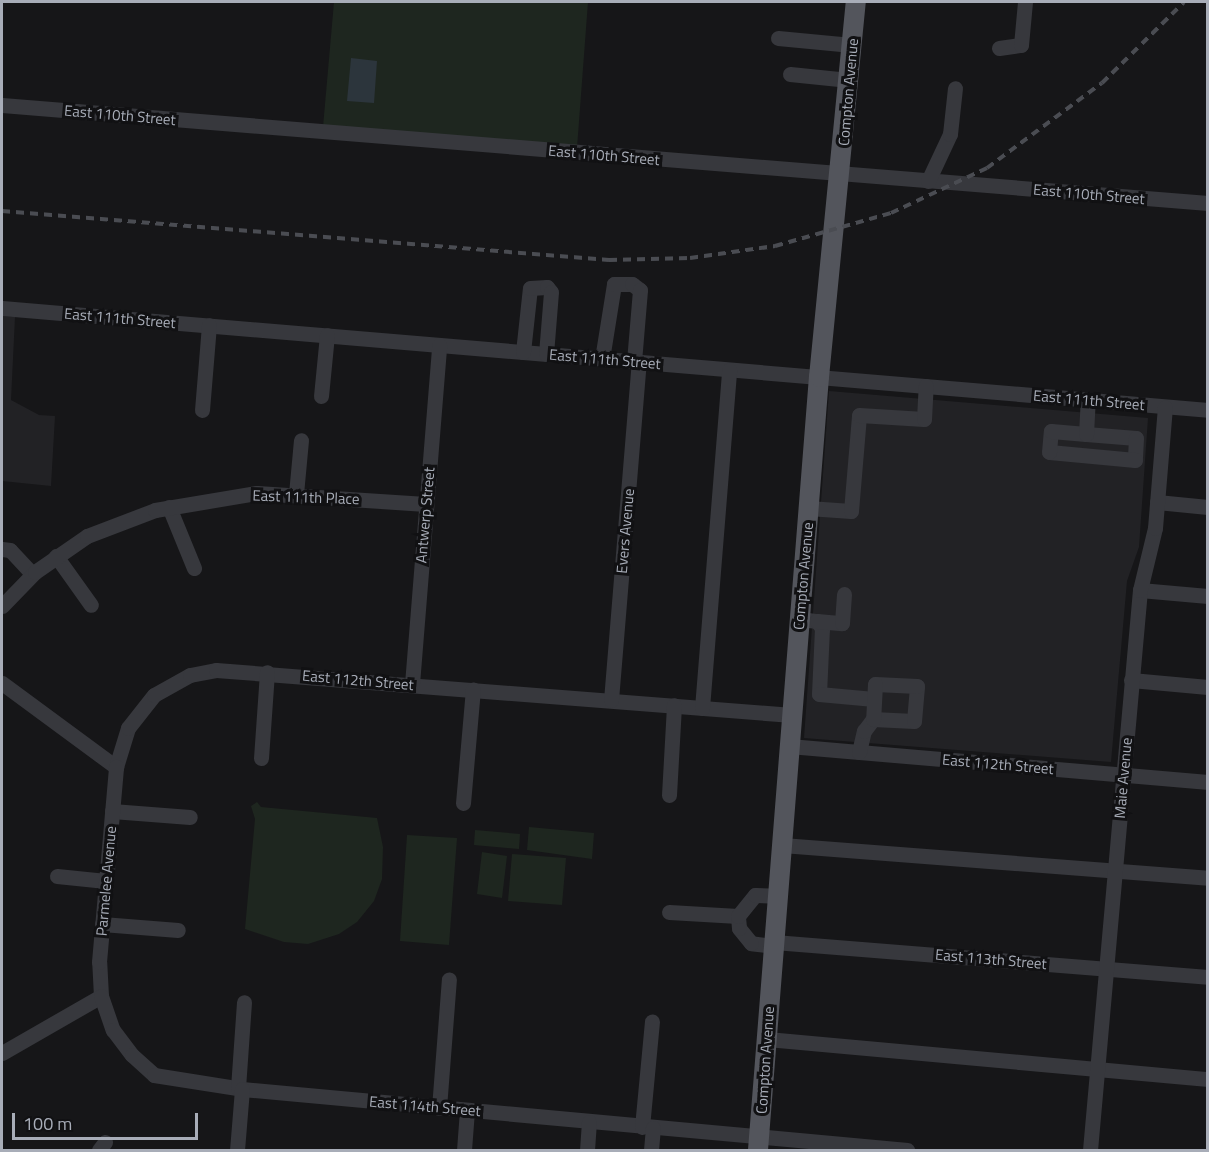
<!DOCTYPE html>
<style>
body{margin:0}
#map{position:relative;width:1209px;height:1152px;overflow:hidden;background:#161618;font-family:"Titillium Web",sans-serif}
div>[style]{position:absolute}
.built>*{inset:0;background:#222225}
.green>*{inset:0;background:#1e261f}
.water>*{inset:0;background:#2c353c}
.minor>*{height:15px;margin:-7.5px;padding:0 7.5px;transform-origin:7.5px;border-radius:7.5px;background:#37383d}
.major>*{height:20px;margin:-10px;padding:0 10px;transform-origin:10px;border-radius:10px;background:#53555c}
.rail>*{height:4px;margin-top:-2px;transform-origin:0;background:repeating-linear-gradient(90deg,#4a4c52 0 8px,transparent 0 14px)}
span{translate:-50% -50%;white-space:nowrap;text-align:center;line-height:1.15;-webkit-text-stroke:6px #111113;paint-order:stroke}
.street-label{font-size:15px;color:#a8adb8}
.frame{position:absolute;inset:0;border:3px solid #a8adb8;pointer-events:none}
.scale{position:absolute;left:12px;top:1113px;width:186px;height:27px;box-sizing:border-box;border:3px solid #a8adb8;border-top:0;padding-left:8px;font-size:18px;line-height:21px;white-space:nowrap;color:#a8adb8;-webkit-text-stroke:4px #111113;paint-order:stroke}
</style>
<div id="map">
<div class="built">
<i style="clip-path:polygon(2px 316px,15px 317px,11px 400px,39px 415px,55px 416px,51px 486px,2px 481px)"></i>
<i style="clip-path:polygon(829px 391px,1148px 418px,1139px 547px,1127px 581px,1111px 762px,804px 738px)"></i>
</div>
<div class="green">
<i style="clip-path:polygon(334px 2px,588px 2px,577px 148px,323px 127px)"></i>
<i style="clip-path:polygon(257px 802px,261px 807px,377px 818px,383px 847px,382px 879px,374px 901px,357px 922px,339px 934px,308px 944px,284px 942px,245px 929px,255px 819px,251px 806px)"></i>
<i style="clip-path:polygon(529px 827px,594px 833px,592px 859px,527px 850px)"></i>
<i style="clip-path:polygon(475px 830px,520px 834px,519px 849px,474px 845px)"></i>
<i style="clip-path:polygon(407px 835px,457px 838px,449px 945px,400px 941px)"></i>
<i style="clip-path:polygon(482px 852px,507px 856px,502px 898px,477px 894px)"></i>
<i style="clip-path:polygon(512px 854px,566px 858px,562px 905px,508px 901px)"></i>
</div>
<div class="water">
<i style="clip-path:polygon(351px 58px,377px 61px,374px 103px,347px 101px)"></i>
</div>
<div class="minor">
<i style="left:778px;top:38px;width:74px;rotate:5.4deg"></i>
<i style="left:999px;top:48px;width:22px;rotate:-8deg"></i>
<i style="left:1021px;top:45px;width:43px;rotate:-84.7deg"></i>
<i style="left:790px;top:74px;width:59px;rotate:5.8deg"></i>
<i style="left:2px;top:105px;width:1210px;rotate:4.65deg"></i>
<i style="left:928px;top:181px;width:52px;rotate:-64.9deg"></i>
<i style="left:950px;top:134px;width:46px;rotate:-83.8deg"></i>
<i style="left:2px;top:308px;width:1210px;rotate:4.83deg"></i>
<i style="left:523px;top:352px;width:64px;rotate:-83.8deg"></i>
<i style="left:530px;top:288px;width:17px;rotate:-3deg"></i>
<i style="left:547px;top:287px;width:6px;rotate:51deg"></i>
<i style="left:551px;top:292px;width:62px;rotate:94.6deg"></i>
<i style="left:602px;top:359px;width:76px;rotate:-80.9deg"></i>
<i style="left:614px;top:284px;width:18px"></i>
<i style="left:632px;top:284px;width:10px;rotate:37deg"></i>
<i style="left:640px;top:290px;width:72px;rotate:94.8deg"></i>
<i style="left:321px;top:396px;width:61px;rotate:-84.4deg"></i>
<i style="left:202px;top:410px;width:85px;rotate:-85.3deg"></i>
<i style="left:1086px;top:434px;width:50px;rotate:4.6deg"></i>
<i style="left:1136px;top:438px;width:22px;rotate:93deg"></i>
<i style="left:1135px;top:460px;width:86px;rotate:-174.7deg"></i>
<i style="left:1049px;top:452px;width:21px;rotate:-85deg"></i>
<i style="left:1051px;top:431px;width:35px;rotate:5deg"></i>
<i style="left:1086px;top:434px;width:34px;rotate:-87deg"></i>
<i style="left:296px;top:494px;width:54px;rotate:-84.7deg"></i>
<i style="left:1157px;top:502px;width:51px;rotate:5.6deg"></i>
<i style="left:169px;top:507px;width:66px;rotate:67.7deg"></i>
<i style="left:808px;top:508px;width:43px;rotate:4deg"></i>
<i style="left:851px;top:511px;width:96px;rotate:-85.2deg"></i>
<i style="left:859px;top:415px;width:65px;rotate:3.5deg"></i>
<i style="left:924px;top:419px;width:33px;rotate:-87deg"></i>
<i style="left:2px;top:549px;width:8px;rotate:7deg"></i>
<i style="left:10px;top:550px;width:33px;rotate:47deg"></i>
<i style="left:56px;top:556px;width:60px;rotate:54.5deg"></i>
<i style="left:1140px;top:590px;width:68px;rotate:5deg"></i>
<i style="left:2px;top:606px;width:47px;rotate:-45.9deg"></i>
<i style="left:35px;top:572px;width:63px;rotate:-34.7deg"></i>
<i style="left:87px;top:536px;width:73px;rotate:-20.9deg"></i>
<i style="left:155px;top:510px;width:103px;rotate:-9.5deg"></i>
<i style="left:257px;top:493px;width:169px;rotate:3.7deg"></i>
<i style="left:800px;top:619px;width:17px;rotate:7deg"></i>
<i style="left:817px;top:621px;width:9px;rotate:54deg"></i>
<i style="left:822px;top:628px;width:66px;rotate:92.6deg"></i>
<i style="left:819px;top:694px;width:55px;rotate:5.2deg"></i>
<i style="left:817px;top:621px;width:25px;rotate:5deg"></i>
<i style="left:842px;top:623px;width:29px;rotate:-86deg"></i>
<i style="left:1131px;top:680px;width:77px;rotate:5.2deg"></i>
<i style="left:2px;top:683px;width:142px;rotate:36.4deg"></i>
<i style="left:116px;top:767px;width:41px;rotate:-72.9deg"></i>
<i style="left:128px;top:728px;width:42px;rotate:-51.8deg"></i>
<i style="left:154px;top:695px;width:41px;rotate:-29.1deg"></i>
<i style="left:190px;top:675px;width:26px;rotate:-11deg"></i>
<i style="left:216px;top:670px;width:578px;rotate:4.47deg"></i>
<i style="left:412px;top:684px;width:340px;rotate:-85.4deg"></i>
<i style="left:611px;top:700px;width:339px;rotate:-85.3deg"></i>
<i style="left:702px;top:708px;width:339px;rotate:-85.4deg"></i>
<i style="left:789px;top:746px;width:421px;rotate:4.9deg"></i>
<i style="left:859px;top:752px;width:22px;rotate:-77deg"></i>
<i style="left:864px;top:731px;width:15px;rotate:-53deg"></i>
<i style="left:873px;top:719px;width:41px;rotate:2.8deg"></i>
<i style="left:914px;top:721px;width:35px;rotate:-85deg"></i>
<i style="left:917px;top:686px;width:42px;rotate:-177.3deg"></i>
<i style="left:875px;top:684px;width:35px;rotate:93deg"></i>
<i style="left:261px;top:758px;width:86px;rotate:-86deg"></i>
<i style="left:669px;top:795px;width:90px;rotate:-86.8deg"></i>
<i style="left:463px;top:803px;width:114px;rotate:-85deg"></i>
<i style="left:112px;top:811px;width:78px;rotate:4.4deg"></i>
<i style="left:782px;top:845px;width:427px;rotate:4.4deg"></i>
<i style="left:57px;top:876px;width:49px;rotate:5.8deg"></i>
<i style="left:669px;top:912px;width:69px;rotate:3.3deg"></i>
<i style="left:102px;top:924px;width:76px;rotate:4.5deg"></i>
<i style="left:774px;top:942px;width:435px;rotate:4.6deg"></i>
<i style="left:774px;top:946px;width:23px;rotate:-173deg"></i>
<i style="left:751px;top:943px;width:19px;rotate:-129deg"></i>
<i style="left:739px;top:928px;width:12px;rotate:-95deg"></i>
<i style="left:738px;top:916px;width:27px;rotate:-51deg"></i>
<i style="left:755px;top:895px;width:23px;rotate:2deg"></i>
<i style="left:101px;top:996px;width:34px;rotate:-93deg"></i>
<i style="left:99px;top:962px;width:196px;rotate:-85deg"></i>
<i style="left:767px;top:1039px;width:443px;rotate:5.2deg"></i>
<i style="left:2px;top:1053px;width:114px;rotate:-29.9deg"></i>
<i style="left:101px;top:996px;width:36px;rotate:71deg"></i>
<i style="left:113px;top:1030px;width:31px;rotate:53deg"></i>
<i style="left:132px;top:1055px;width:30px;rotate:42deg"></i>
<i style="left:154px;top:1075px;width:89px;rotate:9deg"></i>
<i style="left:242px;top:1089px;width:668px;rotate:5.24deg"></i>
<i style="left:238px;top:1088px;width:86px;rotate:-86deg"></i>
<i style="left:439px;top:1108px;width:129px;rotate:-85.6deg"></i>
<i style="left:642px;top:1127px;width:106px;rotate:-84.6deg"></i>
<i style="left:99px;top:1150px;width:10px;rotate:-53deg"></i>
<i style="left:237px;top:1150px;width:61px;rotate:-85.3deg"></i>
<i style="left:464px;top:1150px;width:40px;rotate:-85.7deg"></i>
<i style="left:587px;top:1150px;width:28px;rotate:-86deg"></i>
<i style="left:651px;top:1150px;width:22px;rotate:-85deg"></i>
<i style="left:1090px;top:1150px;width:562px;rotate:-84.9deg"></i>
<i style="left:1140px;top:590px;width:64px;rotate:-76.4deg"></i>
<i style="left:1155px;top:528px;width:121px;rotate:-85.3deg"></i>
</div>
<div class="major">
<i style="left:758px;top:1150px;width:775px;rotate:-85.49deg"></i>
<i style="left:819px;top:377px;width:377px;rotate:-84.4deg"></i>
</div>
<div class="rail">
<i style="left:2px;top:211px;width:609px;rotate:4.62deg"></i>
<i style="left:609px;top:260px;width:81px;rotate:-1.4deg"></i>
<i style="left:690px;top:258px;width:86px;rotate:-8deg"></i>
<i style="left:775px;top:246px;width:121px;rotate:-15.9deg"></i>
<i style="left:891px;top:213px;width:106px;rotate:-25.1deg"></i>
<i style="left:987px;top:168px;width:143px;rotate:-36.5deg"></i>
<i style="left:1102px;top:83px;width:115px;rotate:-44.6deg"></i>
</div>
<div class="street-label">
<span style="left:848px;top:92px;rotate:-85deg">Compton Avenue</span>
<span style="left:120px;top:115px;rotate:5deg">East 110th Street</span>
<span style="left:604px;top:155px;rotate:5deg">East 110th Street</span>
<span style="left:1089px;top:194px;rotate:5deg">East 110th Street</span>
<span style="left:120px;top:318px;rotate:5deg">East 111th Street</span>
<span style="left:605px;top:359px;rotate:5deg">East 111th Street</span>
<span style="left:1089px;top:400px;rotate:5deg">East 111th Street</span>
<span style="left:306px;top:497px;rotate:2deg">East 111th Place</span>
<span style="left:425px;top:515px;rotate:-85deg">Antwerp Street</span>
<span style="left:625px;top:531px;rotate:-85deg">Evers Avenue</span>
<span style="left:803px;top:576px;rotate:-85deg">Compton Avenue</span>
<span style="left:358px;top:680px;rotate:5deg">East 112th Street</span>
<span style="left:998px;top:764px;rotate:5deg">East 112th Street</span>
<span style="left:1123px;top:778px;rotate:-85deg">Maie Avenue</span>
<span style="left:106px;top:881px;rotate:-85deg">Parmelee Avenue</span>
<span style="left:991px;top:959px;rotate:5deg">East 113th Street</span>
<span style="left:765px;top:1060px;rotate:-86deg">Compton Avenue</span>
<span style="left:425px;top:1106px;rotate:5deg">East 114th Street</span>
</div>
<div class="frame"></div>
<div class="scale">100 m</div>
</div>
